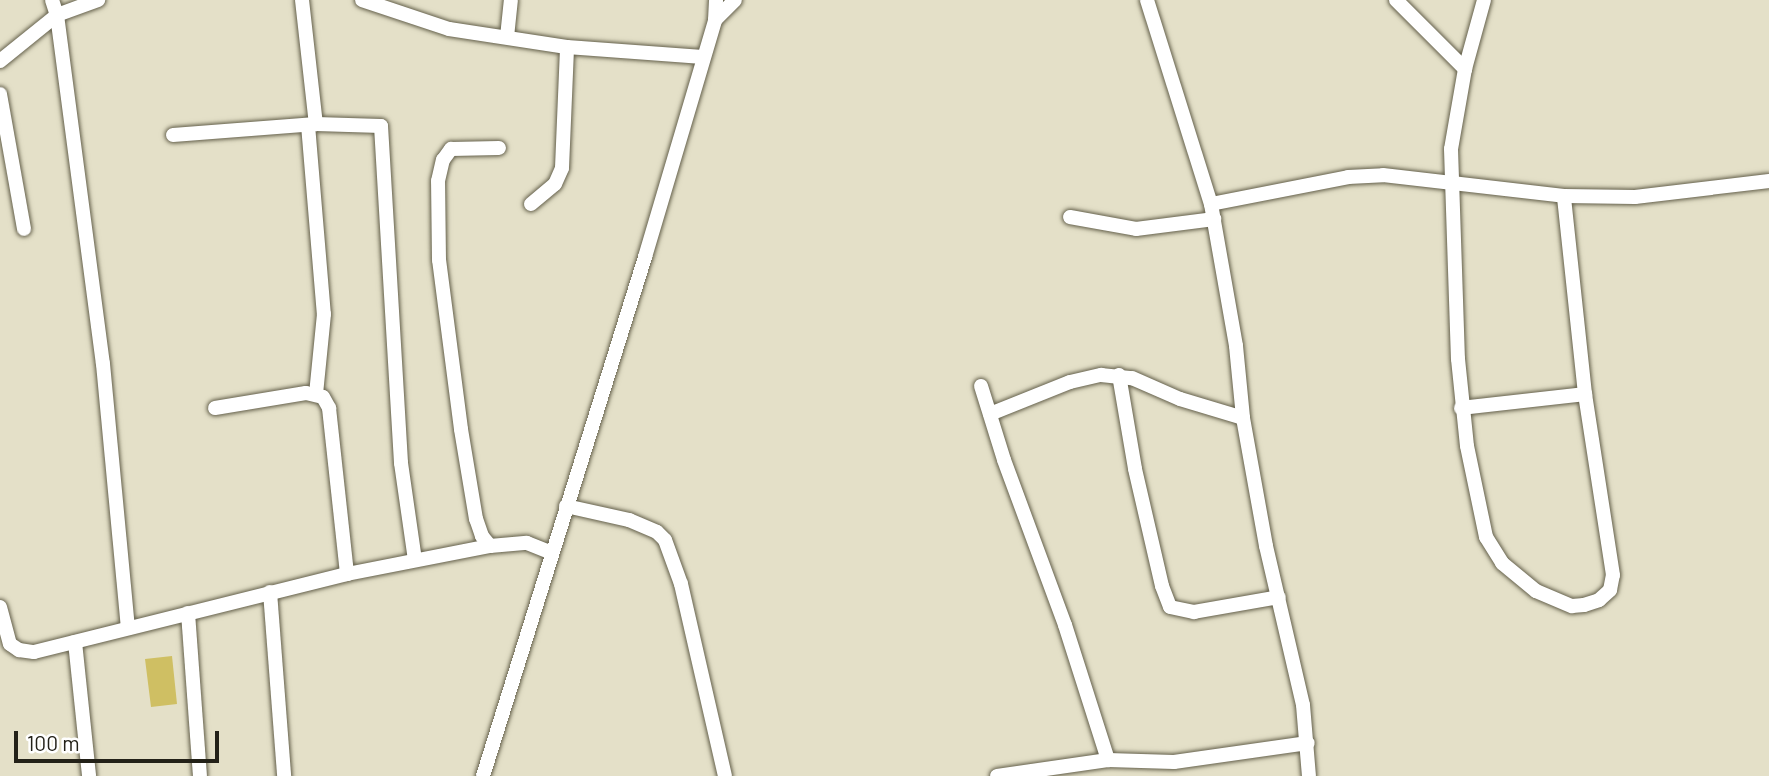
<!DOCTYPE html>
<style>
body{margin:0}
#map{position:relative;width:1769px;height:776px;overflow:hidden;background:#e4e0c8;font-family:Barlow,sans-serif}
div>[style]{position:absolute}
.building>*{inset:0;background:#cfbf63}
.roads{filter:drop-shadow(0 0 2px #64604b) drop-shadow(0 0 2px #64604b)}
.minor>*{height:14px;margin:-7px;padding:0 7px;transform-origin:7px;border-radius:7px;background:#fff}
span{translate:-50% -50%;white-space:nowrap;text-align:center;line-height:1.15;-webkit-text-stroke:7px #fff;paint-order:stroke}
.scale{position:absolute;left:14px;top:731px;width:205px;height:32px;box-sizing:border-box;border:4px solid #232118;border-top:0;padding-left:9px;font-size:21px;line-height:24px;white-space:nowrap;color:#232118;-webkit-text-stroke:5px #fff;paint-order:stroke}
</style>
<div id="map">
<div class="building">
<i style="clip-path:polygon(172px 656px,177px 704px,151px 707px,145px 659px)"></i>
</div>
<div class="roads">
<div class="minor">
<i style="left:52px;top:0;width:16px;rotate:72deg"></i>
<i style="left:57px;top:15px;width:352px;rotate:82.5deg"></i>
<i style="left:103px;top:364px;width:265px;rotate:84.6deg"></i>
<i style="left:302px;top:0;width:125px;rotate:83.6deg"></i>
<i style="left:362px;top:0;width:92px;rotate:18.4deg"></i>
<i style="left:449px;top:29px;width:119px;rotate:8.7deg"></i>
<i style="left:567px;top:47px;width:136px;rotate:4.2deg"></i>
<i style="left:1147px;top:0;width:214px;rotate:72.6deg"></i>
<i style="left:1211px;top:204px;width:144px;rotate:80deg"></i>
<i style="left:1236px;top:346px;width:72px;rotate:84.4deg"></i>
<i style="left:1243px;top:418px;width:130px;rotate:79.8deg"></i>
<i style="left:1266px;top:546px;width:163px;rotate:76.9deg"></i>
<i style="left:1303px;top:705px;width:71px;rotate:85.2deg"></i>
<i style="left:1396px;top:0;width:98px;rotate:45deg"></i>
<i style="left:1484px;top:0;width:72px;rotate:105.4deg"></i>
<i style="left:1465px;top:69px;width:81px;rotate:99.9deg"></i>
<i style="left:1451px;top:149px;width:210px;rotate:88.1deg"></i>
<i style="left:1458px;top:359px;width:87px;rotate:84.1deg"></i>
<i style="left:1467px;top:446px;width:93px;rotate:78.2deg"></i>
<i style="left:1486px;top:537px;width:31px;rotate:58deg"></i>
<i style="left:1502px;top:563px;width:44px;rotate:39.5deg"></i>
<i style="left:1536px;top:591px;width:39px;rotate:23deg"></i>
<i style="left:1572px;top:606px;width:12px;rotate:-5deg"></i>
<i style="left:1584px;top:605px;width:16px;rotate:-18deg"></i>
<i style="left:1599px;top:600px;width:15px;rotate:-42deg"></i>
<i style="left:1610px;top:590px;width:15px;rotate:-79deg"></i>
<i style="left:1613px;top:575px;width:183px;rotate:-98.8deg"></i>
<i style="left:1585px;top:394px;width:199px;rotate:-96.1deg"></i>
<i style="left:715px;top:20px;width:28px;rotate:-45deg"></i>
<i style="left:507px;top:37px;width:37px;rotate:-84deg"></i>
<i style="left:0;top:61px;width:73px;rotate:-38.9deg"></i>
<i style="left:57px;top:15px;width:44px;rotate:-20.1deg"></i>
<i style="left:0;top:94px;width:137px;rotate:79.9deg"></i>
<i style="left:308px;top:125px;width:190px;rotate:85.2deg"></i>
<i style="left:324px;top:314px;width:80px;rotate:95.7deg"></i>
<i style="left:173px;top:135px;width:143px;rotate:-4.4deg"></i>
<i style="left:316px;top:124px;width:65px;rotate:1.8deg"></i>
<i style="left:381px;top:126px;width:338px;rotate:86.6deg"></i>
<i style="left:401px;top:463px;width:98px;rotate:81.8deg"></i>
<i style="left:531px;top:204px;width:31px;rotate:-40deg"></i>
<i style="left:555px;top:184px;width:17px;rotate:-66deg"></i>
<i style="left:562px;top:168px;width:121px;rotate:-87.6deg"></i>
<i style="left:1211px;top:204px;width:140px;rotate:-11.1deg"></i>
<i style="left:1348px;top:177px;width:35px;rotate:-3deg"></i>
<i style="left:1383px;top:175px;width:182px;rotate:6.6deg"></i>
<i style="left:1564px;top:196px;width:71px;rotate:0.8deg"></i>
<i style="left:1635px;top:197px;width:135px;rotate:-6.8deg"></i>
<i style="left:1070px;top:217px;width:67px;rotate:10.3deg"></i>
<i style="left:1136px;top:229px;width:79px;rotate:-7.3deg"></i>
<i style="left:1119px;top:375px;width:95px;rotate:80.3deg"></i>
<i style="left:1135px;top:469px;width:120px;rotate:77deg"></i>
<i style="left:1162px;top:586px;width:22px;rotate:69deg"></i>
<i style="left:1170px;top:607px;width:25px;rotate:12deg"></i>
<i style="left:1194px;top:612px;width:86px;rotate:-10deg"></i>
<i style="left:981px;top:386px;width:77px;rotate:72.7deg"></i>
<i style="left:1004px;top:460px;width:176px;rotate:69.7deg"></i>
<i style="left:1065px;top:625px;width:142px;rotate:72.3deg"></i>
<i style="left:1108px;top:760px;width:66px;rotate:1.7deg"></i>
<i style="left:1174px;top:762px;width:135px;rotate:-8.1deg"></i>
<i style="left:215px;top:408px;width:92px;rotate:-9.4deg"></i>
<i style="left:306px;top:393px;width:17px;rotate:13deg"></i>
<i style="left:323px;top:397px;width:13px;rotate:61deg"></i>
<i style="left:329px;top:408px;width:167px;rotate:83.8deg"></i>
<i style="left:1461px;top:408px;width:125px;rotate:-6.4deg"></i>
<i style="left:990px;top:414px;width:86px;rotate:-21.8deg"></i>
<i style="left:1070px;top:382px;width:32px;rotate:-13deg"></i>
<i style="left:1101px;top:375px;width:31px;rotate:6deg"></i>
<i style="left:1132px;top:378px;width:52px;rotate:23.6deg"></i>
<i style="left:1180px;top:399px;width:66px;rotate:16.8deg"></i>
<i style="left:566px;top:506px;width:65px;rotate:12.5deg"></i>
<i style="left:629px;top:520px;width:30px;rotate:23deg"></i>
<i style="left:657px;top:532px;width:11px;rotate:45deg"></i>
<i style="left:665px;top:540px;width:47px;rotate:70deg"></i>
<i style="left:681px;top:584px;width:197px;rotate:77.1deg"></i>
<i style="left:490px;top:546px;width:13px;rotate:-129deg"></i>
<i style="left:482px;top:536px;width:18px;rotate:-109deg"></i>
<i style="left:476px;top:519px;width:91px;rotate:-99.5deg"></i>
<i style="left:461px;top:429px;width:170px;rotate:-97.4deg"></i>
<i style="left:439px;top:260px;width:79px;rotate:-90.7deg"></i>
<i style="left:438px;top:181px;width:22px;rotate:-77deg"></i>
<i style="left:443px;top:160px;width:14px;rotate:-54deg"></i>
<i style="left:451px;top:149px;width:48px;rotate:-1.2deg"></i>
<i style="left:270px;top:592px;width:185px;rotate:85.6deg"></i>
<i style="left:0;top:607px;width:38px;rotate:75deg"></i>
<i style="left:10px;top:644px;width:11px;rotate:34deg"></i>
<i style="left:19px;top:650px;width:15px;rotate:8deg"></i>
<i style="left:34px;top:652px;width:323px;rotate:-14deg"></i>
<i style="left:347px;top:574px;width:146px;rotate:-11.1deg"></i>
<i style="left:490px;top:546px;width:37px;rotate:-5deg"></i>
<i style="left:527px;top:543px;width:27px;rotate:22deg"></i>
<i style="left:188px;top:613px;width:163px;rotate:85.8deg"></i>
<i style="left:75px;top:642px;width:135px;rotate:84deg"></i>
<i style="left:483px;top:776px;width:544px;rotate:-72.66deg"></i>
<i style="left:645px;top:257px;width:247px;rotate:-73.5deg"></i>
<i style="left:715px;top:20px;width:20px;rotate:-87deg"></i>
<i style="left:997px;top:776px;width:112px;rotate:-8.2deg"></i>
</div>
</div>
<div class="scale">100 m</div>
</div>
